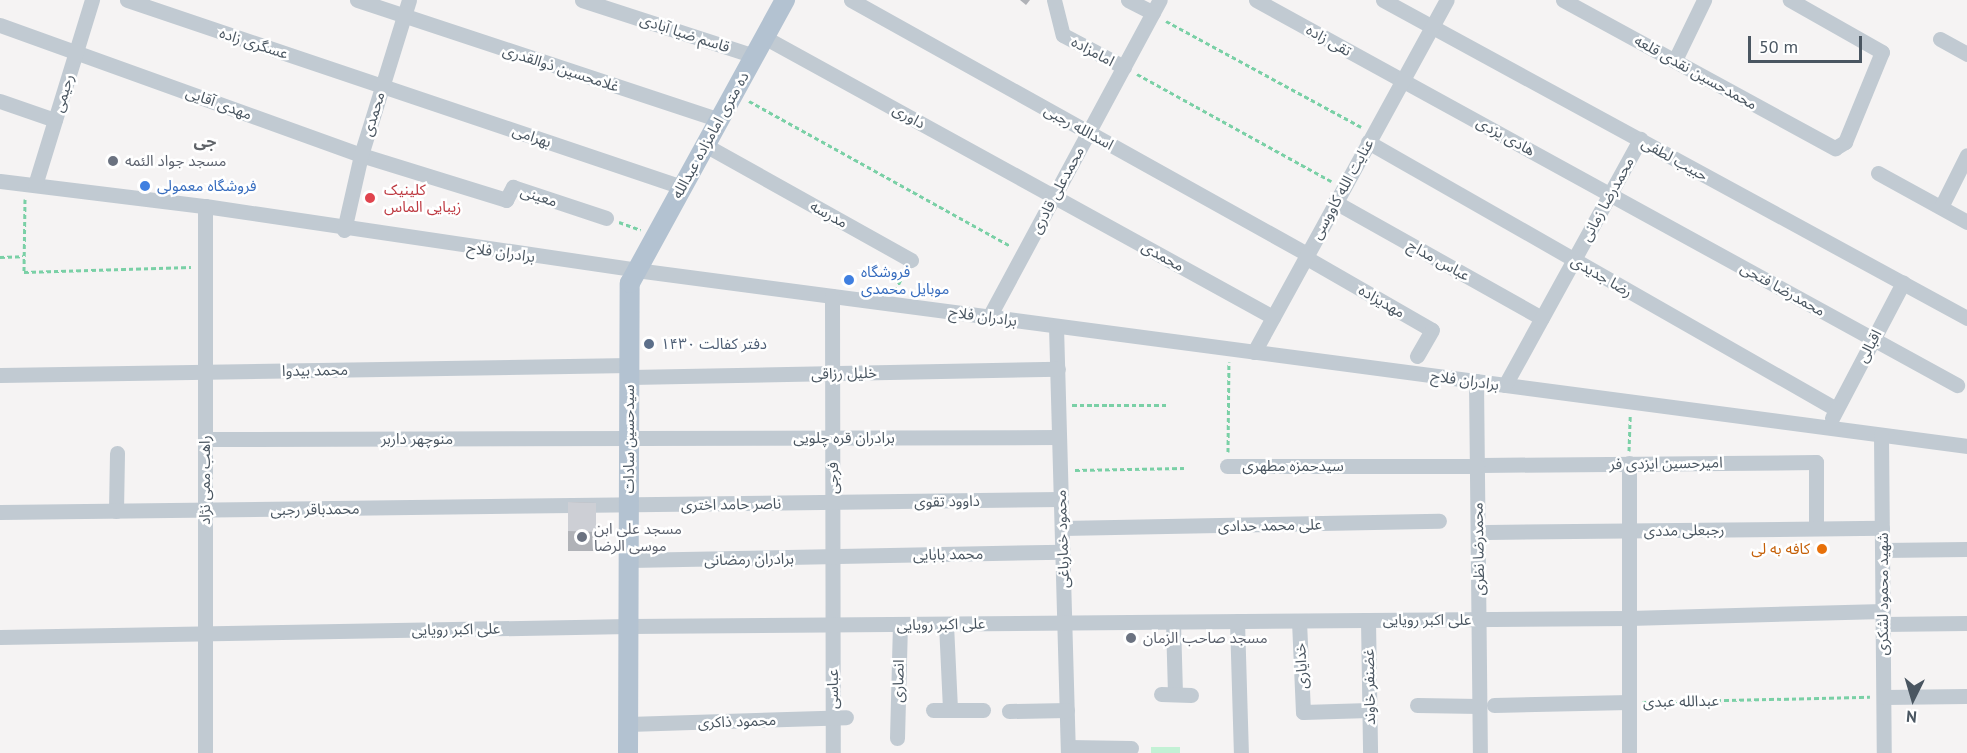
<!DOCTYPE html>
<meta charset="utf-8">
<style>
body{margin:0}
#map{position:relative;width:1967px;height:753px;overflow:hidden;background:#f5f3f3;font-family:"PT Sans","Noto Sans Arabic",sans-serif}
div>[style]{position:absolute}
.green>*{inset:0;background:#c3f1d5}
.path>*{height:3px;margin-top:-1.5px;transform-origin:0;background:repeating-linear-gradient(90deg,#7ad0a6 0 4.5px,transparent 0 7.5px)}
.minor>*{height:15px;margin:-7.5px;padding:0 7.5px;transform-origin:7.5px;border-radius:7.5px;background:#c1cad2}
.major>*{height:20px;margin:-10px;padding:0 10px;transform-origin:10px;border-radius:10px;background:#b3c2d1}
.wall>*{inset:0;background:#b0b2b7}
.building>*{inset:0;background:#cdcfd5}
.dots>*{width:16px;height:16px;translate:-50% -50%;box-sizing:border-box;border:3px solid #fff;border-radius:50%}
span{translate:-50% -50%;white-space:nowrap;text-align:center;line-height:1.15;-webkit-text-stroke:5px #fff;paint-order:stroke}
.street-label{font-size:15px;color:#4a5661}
.worship-label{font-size:15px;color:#5b616d}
.left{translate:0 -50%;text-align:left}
.shop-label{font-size:15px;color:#366cbe}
.health-label{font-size:15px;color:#be3a42}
.service-label{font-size:15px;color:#4e5e75}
.food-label{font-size:15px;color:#c56008}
.right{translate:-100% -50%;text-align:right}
.neighbourhood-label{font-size:16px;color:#5f6368;font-weight:700}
.north{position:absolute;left:1883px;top:669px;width:60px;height:60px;-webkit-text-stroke:4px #fff;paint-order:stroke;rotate:185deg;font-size:16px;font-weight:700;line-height:24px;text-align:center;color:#4a5661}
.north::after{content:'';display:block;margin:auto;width:21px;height:27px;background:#4a5661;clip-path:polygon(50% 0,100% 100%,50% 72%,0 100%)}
.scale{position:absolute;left:1748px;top:36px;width:114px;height:27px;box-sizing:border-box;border:3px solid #4a5661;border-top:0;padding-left:8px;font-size:18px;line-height:21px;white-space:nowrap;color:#4a5661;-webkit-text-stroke:4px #fff;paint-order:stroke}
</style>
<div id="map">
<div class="green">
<i style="clip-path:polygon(1151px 747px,1180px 747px,1180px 753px,1151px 753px)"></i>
</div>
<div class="path">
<i style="left:1166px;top:21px;width:222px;rotate:28.5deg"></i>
<i style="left:1137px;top:74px;width:222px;rotate:28.9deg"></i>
<i style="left:749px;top:101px;width:299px;rotate:29deg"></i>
<i style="left:25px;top:199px;width:73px;rotate:90.8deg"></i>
<i style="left:24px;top:272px;width:167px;rotate:-1.7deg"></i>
<i style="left:619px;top:222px;width:23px;rotate:20deg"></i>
<i style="left:0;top:257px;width:23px;rotate:-2deg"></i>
<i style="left:895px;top:291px;width:20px;rotate:-63deg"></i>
<i style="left:1072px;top:405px;width:97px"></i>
<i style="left:1629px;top:451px;width:36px;rotate:-88deg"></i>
<i style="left:1228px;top:452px;width:90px;rotate:-89.4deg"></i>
<i style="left:1075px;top:470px;width:109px;rotate:-1.1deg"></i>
<i style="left:1642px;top:702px;width:228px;rotate:-1.3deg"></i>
</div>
<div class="minor">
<i style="left:127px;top:0;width:586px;rotate:18.62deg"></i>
<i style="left:357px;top:0;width:381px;rotate:18.3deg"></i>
<i style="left:582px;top:0;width:181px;rotate:18deg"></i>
<i style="left:851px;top:0;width:522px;rotate:29.12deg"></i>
<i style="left:1054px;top:0;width:36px;rotate:76deg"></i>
<i style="left:1063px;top:35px;width:69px;rotate:27.7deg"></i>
<i style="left:1128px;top:0;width:28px;rotate:27deg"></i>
<i style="left:1256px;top:0;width:800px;rotate:28.78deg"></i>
<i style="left:1383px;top:0;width:665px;rotate:28.57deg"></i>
<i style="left:1563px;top:0;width:310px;rotate:28.6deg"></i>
<i style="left:1835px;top:148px;width:12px;rotate:-31deg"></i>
<i style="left:1845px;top:142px;width:97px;rotate:-67.7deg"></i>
<i style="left:1882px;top:52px;width:106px;rotate:-150.5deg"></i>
<i style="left:0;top:25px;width:384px;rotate:19.8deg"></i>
<i style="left:361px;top:155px;width:152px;rotate:17.2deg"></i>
<i style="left:506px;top:200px;width:15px;rotate:-62deg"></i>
<i style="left:513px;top:187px;width:98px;rotate:18.4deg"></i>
<i style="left:764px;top:37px;width:581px;rotate:28.82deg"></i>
<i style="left:1940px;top:39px;width:31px;rotate:29deg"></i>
<i style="left:1675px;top:60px;width:67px;rotate:-64.2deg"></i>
<i style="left:0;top:101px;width:58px;rotate:19.1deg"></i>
<i style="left:1368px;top:142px;width:539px;rotate:29.71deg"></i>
<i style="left:705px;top:145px;width:236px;rotate:29.2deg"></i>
<i style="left:1878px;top:173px;width:102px;rotate:28.8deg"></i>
<i style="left:0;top:181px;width:207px;rotate:7deg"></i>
<i style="left:205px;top:206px;width:436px;rotate:8.4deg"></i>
<i style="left:636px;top:270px;width:1343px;rotate:7.53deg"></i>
<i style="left:35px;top:185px;width:194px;rotate:-72.9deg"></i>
<i style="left:1335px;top:202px;width:237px;rotate:29.3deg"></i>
<i style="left:1941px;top:207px;width:58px;rotate:-63.4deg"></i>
<i style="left:344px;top:230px;width:77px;rotate:-77.2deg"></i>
<i style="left:361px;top:155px;width:162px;rotate:-72.8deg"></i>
<i style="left:1305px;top:257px;width:146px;rotate:29.9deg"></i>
<i style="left:1432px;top:330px;width:30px;rotate:120deg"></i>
<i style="left:832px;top:296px;width:457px;rotate:89.9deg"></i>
<i style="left:989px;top:317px;width:360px;rotate:-61.7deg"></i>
<i style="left:1056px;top:326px;width:427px;rotate:88.4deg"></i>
<i style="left:1254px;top:352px;width:401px;rotate:-61.3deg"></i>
<i style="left:0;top:375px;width:630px;rotate:-0.91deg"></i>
<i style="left:630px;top:377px;width:428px;rotate:-1.1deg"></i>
<i style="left:1476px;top:381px;width:372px;rotate:89.4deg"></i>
<i style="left:1505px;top:385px;width:281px;rotate:-61.2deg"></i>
<i style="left:1832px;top:418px;width:153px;rotate:-62.3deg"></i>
<i style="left:1881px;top:435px;width:318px;rotate:89.5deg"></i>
<i style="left:205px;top:439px;width:854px;rotate:-0.13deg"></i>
<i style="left:1481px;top:465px;width:335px;rotate:-0.5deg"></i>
<i style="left:1816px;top:462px;width:66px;rotate:90deg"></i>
<i style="left:1227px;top:466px;width:250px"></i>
<i style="left:116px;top:511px;width:58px;rotate:-89deg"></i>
<i style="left:0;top:512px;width:1061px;rotate:-0.7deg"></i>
<i style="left:1062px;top:528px;width:377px;rotate:-1.1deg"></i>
<i style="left:1487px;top:532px;width:395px;rotate:-0.6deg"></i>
<i style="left:1882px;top:550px;width:85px;rotate:-0.7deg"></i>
<i style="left:629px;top:560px;width:433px;rotate:-1.1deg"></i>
<i style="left:1368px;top:620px;width:133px;rotate:89.1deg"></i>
<i style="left:1237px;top:621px;width:132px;rotate:88.3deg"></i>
<i style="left:1299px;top:621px;width:91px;rotate:87.5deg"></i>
<i style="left:1303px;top:712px;width:66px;rotate:-1.7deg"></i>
<i style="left:1173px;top:622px;width:72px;rotate:88.4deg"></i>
<i style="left:946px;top:624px;width:86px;rotate:87.3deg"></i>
<i style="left:1883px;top:624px;width:84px;rotate:-0.7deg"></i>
<i style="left:0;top:637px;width:629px;rotate:-1deg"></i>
<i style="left:629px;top:626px;width:1000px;rotate:-0.46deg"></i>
<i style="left:1629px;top:618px;width:254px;rotate:-1.6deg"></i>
<i style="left:1161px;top:694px;width:30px;rotate:2deg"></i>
<i style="left:1884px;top:697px;width:83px;rotate:-0.7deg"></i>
<i style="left:1417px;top:705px;width:62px;rotate:0.9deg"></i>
<i style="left:1494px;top:705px;width:135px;rotate:-1.3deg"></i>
<i style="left:933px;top:710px;width:50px"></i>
<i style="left:1009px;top:711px;width:58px;rotate:-1deg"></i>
<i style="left:628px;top:724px;width:218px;rotate:-1.8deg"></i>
<i style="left:897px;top:738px;width:114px;rotate:-88.5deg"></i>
<i style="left:1068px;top:747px;width:63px;rotate:0.9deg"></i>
<i style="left:205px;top:753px;width:547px;rotate:-90deg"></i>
<i style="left:1629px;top:753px;width:290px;rotate:-90deg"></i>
</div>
<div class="major">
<i style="left:628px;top:753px;width:470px;rotate:-89.8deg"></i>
<i style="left:630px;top:283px;width:323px;rotate:-61.3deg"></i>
</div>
<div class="wall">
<i style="clip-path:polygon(1020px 0,1030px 0,1026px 5px)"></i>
<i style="clip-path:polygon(568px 502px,596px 503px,596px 551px,568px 551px)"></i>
</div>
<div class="building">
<i style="clip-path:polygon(568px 502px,596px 503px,596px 532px,568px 531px)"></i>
</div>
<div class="dots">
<i style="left:113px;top:161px;background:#6b7280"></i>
<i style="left:145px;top:186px;background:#3f7fe0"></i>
<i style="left:370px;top:198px;background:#e0444e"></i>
<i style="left:849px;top:280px;background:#3f7fe0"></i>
<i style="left:649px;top:344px;background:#5c6f8a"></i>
<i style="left:582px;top:537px;background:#6b7280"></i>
<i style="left:1822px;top:549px;background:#e8710a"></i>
<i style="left:1131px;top:638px;background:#6b7280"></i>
</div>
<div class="street-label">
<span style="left:685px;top:33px;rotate:18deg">قاسم ضیا آبادی</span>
<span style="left:1329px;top:40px;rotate:29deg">تقی زاده</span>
<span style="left:254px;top:43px;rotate:18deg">عسگری زاده</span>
<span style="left:1093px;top:51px;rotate:28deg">امامزاده</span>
<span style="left:561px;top:68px;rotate:18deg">غلامحسین ذوالقدری</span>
<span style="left:1696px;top:72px;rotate:29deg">محمدحسین نقدی قلعه</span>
<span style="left:63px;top:93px;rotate:-73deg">رحیمی</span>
<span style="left:219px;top:103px;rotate:20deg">مهدی آقایی</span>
<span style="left:373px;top:114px;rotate:-73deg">محمدی</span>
<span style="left:909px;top:116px;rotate:29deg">داوری</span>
<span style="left:1079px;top:127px;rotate:29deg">اسدالله رجبی</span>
<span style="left:710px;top:135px;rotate:-61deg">ده متری امامزاده عبدالله</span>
<span style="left:532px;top:136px;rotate:19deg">بهرامی</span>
<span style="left:1506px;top:136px;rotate:29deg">هادی یزدی</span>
<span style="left:1675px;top:159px;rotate:29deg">حبیب لطفی</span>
<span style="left:1342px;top:189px;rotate:-61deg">عنایت‌ الله کاووسی</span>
<span style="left:1057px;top:190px;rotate:-62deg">محمدعلی قادری</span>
<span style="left:539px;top:196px;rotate:18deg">معینی</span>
<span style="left:1607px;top:199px;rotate:-61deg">محمدرضا زمانی</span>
<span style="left:829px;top:214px;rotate:29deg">مدرسه</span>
<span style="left:501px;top:252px;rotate:8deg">برادران فلاح</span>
<span style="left:1163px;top:256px;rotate:29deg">محمدی</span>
<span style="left:1439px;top:260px;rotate:29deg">عباس مداح</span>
<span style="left:1602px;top:276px;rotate:30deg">رضا جدیدی</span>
<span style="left:1783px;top:289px;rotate:29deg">محمدرضا فتحی</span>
<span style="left:1382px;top:301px;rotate:30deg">مهدیزاده</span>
<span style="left:983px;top:316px;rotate:8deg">برادران فلاح</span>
<span style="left:1869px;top:346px;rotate:-62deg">اقبالی</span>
<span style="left:315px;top:370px;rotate:-1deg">محمد بیدوا</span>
<span style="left:844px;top:373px;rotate:-1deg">خلیل رزاقی</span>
<span style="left:1465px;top:380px;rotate:8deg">برادران فلاح</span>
<span style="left:844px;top:438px">برادران قره چلویی</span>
<span style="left:417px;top:439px">منوچهر داربر</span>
<span style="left:629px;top:439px;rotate:-90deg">سیدحسین سادات</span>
<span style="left:1666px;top:463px;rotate:-1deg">امیرحسین ایزدی فر</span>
<span style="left:1293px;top:466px">سیدحمزه مطهری</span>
<span style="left:833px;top:478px;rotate:-90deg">فرجی</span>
<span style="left:205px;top:480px;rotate:-90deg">راهب ممی نژاد</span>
<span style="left:947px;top:501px;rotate:-1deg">داوود تقوی</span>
<span style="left:731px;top:504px;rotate:-1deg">ناصر حامد اختری</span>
<span style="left:315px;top:509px;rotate:-1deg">محمدباقر رجبی</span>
<span style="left:1270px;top:525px;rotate:-1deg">علی محمد حدادی</span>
<span style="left:1684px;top:530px;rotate:-1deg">رجبعلی مددی</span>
<span style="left:1062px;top:539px;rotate:-92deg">محمود خمارباغی</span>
<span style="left:1478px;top:549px;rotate:-91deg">محمدرضا نظری</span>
<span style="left:948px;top:554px;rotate:-1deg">محمد بابایی</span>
<span style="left:749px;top:559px;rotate:-1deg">برادران رمضانی</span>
<span style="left:1883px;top:594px;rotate:-90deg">شهید محمود لشکری</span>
<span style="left:1427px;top:620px">علی اکبر رویایی</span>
<span style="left:941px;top:624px;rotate:-1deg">علی اکبر رویایی</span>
<span style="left:456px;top:629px;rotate:-1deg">علی اکبر رویایی</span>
<span style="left:1301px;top:666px;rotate:-93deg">خدایاری</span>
<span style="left:898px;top:681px;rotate:-89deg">انصاری</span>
<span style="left:1369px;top:687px;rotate:-91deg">غضنفر خاوند</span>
<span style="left:833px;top:689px;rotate:-90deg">عباسی</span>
<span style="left:1681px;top:701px;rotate:-1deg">عبدالله عبدی</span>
<span style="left:737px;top:721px;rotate:-2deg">محمود ذاکری</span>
</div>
<div class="worship-label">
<span class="left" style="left:125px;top:161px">مسجد جواد الئمه</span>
<span class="left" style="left:594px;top:537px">مسجد علی ابن<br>موسی الرضا</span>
<span class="left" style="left:1143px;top:638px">مسجد صاحب الزمان</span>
</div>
<div class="shop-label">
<span class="left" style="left:157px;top:186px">فروشگاه معمولی</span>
<span class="left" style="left:861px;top:280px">فروشگاه<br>موبایل محمدی</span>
</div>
<div class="health-label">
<span class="left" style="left:384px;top:198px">کلینیک<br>زیبایی الماس</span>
</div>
<div class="service-label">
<span class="left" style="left:661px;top:344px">دفتر کفالت ۱۴۳۰</span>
</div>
<div class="food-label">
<span class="right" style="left:1810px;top:549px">کافه به لی</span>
</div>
<div class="neighbourhood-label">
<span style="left:205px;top:141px">جی</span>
</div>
<div class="north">N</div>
<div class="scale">50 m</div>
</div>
